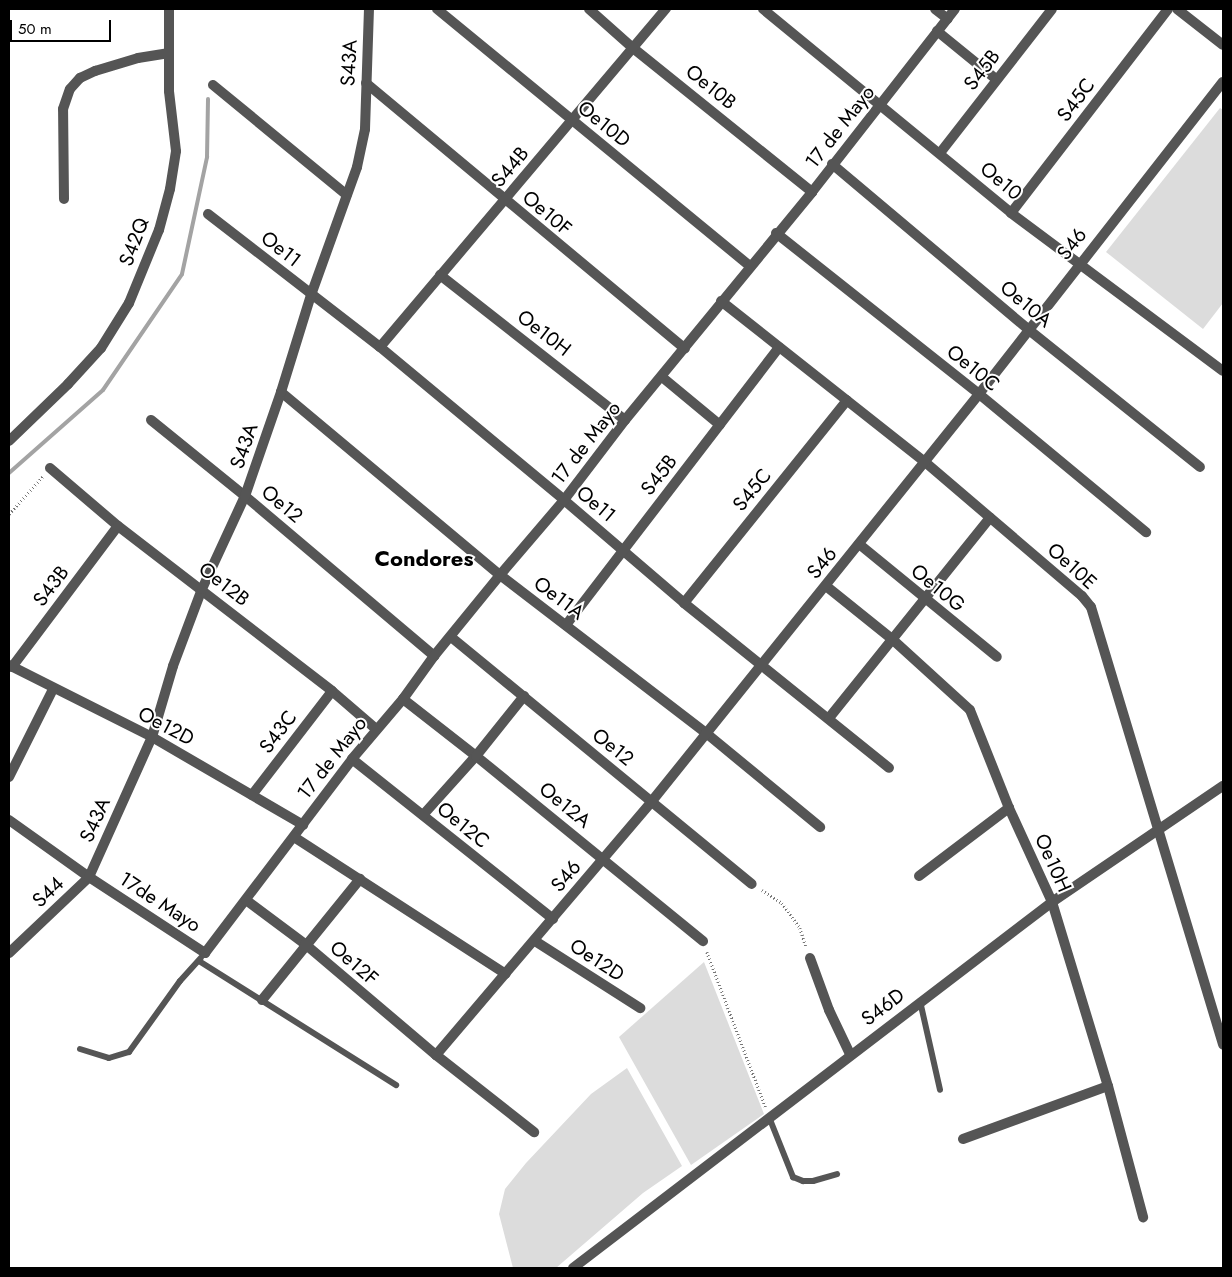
<!DOCTYPE html>
<style>
body{margin:0}
#map{position:relative;width:1232px;height:1277px;overflow:hidden;background:#fff;font-family:Jost,sans-serif}
div>[style]{position:absolute}
.green>*{inset:0;background:#dcdcdc}
.stream>*{height:4px;margin:-2px;padding:0 2px;transform-origin:2px;border-radius:2px;background:#a3a3a3}
.path>*{height:2.5px;margin-top:-1.25px;transform-origin:0;background:repeating-linear-gradient(90deg,#777 0 1px,transparent 0 3.5px)}
.lane>*{height:6px;margin:-3px;padding:0 3px;transform-origin:3px;border-radius:3px;background:#555}
.street>*{height:10px;margin:-5px;padding:0 5px;transform-origin:5px;border-radius:5px;background:#555}
span{translate:-50% -50%;white-space:nowrap;text-align:center;line-height:1.15;-webkit-text-stroke:4px #fff;paint-order:stroke}
.street-label{font-size:20px;color:#000}
.quarter-label{font-size:22px;color:#000;font-weight:700}
.frame{position:absolute;inset:0;border:10px solid #000;pointer-events:none}
.scale{position:absolute;left:10px;top:20px;width:101px;height:22px;box-sizing:border-box;border:2px solid #000;border-top:0;padding-left:6px;font-size:15px;line-height:18px;white-space:nowrap;color:#000;-webkit-text-stroke:4px #fff;paint-order:stroke}
</style>
<div id="map">
<div class="green">
<i style="clip-path:polygon(1220px 108px,1223px 110px,1223px 303px,1203px 329px,1106px 252px)"></i>
<i style="clip-path:polygon(704px 962px,764px 1114px,691px 1165px,619px 1037px)"></i>
<i style="clip-path:polygon(627px 1068px,682px 1166px,643px 1193px,556px 1268px,513px 1268px,499px 1214px,505px 1189px,526px 1163px,591px 1094px)"></i>
</div>
<div class="stream">
<i style="left:9px;top:473px;width:125px;rotate:-41.4deg"></i>
<i style="left:103px;top:390px;width:140px;rotate:-55.7deg"></i>
<i style="left:182px;top:274px;width:120px;rotate:-77.9deg"></i>
<i style="left:207px;top:157px;width:58px;rotate:-89deg"></i>
</div>
<div class="path">
<i style="left:9px;top:514px;width:51px;rotate:-48.2deg"></i>
<i style="left:762px;top:890px;width:24px;rotate:33deg"></i>
<i style="left:782px;top:903px;width:31px;rotate:54deg"></i>
<i style="left:800px;top:928px;width:20px;rotate:72deg"></i>
<i style="left:707px;top:952px;width:167px;rotate:69.3deg"></i>
</div>
<div class="lane">
<i style="left:199px;top:961px;width:233px;rotate:32.2deg"></i>
<i style="left:920px;top:1001px;width:91px;rotate:77.3deg"></i>
<i style="left:80px;top:1049px;width:30px;rotate:17deg"></i>
<i style="left:109px;top:1058px;width:21px;rotate:-17deg"></i>
<i style="left:129px;top:1052px;width:87px;rotate:-54.3deg"></i>
<i style="left:180px;top:981px;width:31px;rotate:-48deg"></i>
<i style="left:769px;top:1117px;width:65px;rotate:68.2deg"></i>
<i style="left:793px;top:1177px;width:11px;rotate:22deg"></i>
<i style="left:803px;top:1181px;width:10px"></i>
<i style="left:813px;top:1181px;width:25px;rotate:-16deg"></i>
</div>
<div class="street">
<i style="left:437px;top:9px;width:405px;rotate:39.4deg"></i>
<i style="left:589px;top:9px;width:59px;rotate:41.6deg"></i>
<i style="left:633px;top:48px;width:230px;rotate:38.8deg"></i>
<i style="left:763px;top:9px;width:321px;rotate:39.4deg"></i>
<i style="left:1011px;top:213px;width:264px;rotate:36.7deg"></i>
<i style="left:935px;top:9px;width:16px;rotate:38deg"></i>
<i style="left:1177px;top:9px;width:58px;rotate:38deg"></i>
<i style="left:937px;top:31px;width:77px;rotate:39.2deg"></i>
<i style="left:366px;top:83px;width:415px;rotate:39.8deg"></i>
<i style="left:213px;top:85px;width:173px;rotate:39.4deg"></i>
<i style="left:940px;top:153px;width:182px;rotate:-52.1deg"></i>
<i style="left:832px;top:164px;width:258px;rotate:40.1deg"></i>
<i style="left:1029px;top:330px;width:219px;rotate:38.7deg"></i>
<i style="left:64px;top:199px;width:90px;rotate:-90.6deg"></i>
<i style="left:63px;top:109px;width:21px;rotate:-71deg"></i>
<i style="left:70px;top:89px;width:15px;rotate:-48deg"></i>
<i style="left:80px;top:78px;width:17px;rotate:-25deg"></i>
<i style="left:95px;top:71px;width:45px;rotate:-16.8deg"></i>
<i style="left:138px;top:58px;width:30px;rotate:-9deg"></i>
<i style="left:1011px;top:213px;width:257px;rotate:-52.4deg"></i>
<i style="left:208px;top:214px;width:217px;rotate:37.7deg"></i>
<i style="left:380px;top:347px;width:239px;rotate:39.7deg"></i>
<i style="left:564px;top:500px;width:158px;rotate:40.6deg"></i>
<i style="left:684px;top:603px;width:263px;rotate:38.8deg"></i>
<i style="left:776px;top:233px;width:259px;rotate:38.4deg"></i>
<i style="left:979px;top:394px;width:217px;rotate:39.6deg"></i>
<i style="left:440px;top:275px;width:235px;rotate:38.1deg"></i>
<i style="left:721px;top:301px;width:260px;rotate:38.3deg"></i>
<i style="left:925px;top:462px;width:206px;rotate:40.5deg"></i>
<i style="left:1082px;top:596px;width:14px;rotate:51deg"></i>
<i style="left:1091px;top:607px;width:457px;rotate:73.2deg"></i>
<i style="left:380px;top:347px;width:443px;rotate:-49.8deg"></i>
<i style="left:662px;top:377px;width:75px;rotate:39.6deg"></i>
<i style="left:281px;top:392px;width:285px;rotate:39.9deg"></i>
<i style="left:500px;top:575px;width:260px;rotate:37.5deg"></i>
<i style="left:706px;top:733px;width:148px;rotate:39.5deg"></i>
<i style="left:151px;top:420px;width:121px;rotate:39deg"></i>
<i style="left:245px;top:496px;width:248px;rotate:40.2deg"></i>
<i style="left:9px;top:441px;width:82px;rotate:-44deg"></i>
<i style="left:68px;top:384px;width:49px;rotate:-47.5deg"></i>
<i style="left:101px;top:348px;width:53px;rotate:-58.1deg"></i>
<i style="left:129px;top:303px;width:79px;rotate:-67.7deg"></i>
<i style="left:159px;top:230px;width:42px;rotate:-75deg"></i>
<i style="left:170px;top:189px;width:38px;rotate:-81deg"></i>
<i style="left:176px;top:151px;width:60px;rotate:-96.7deg"></i>
<i style="left:169px;top:91px;width:82px;rotate:-90deg"></i>
<i style="left:50px;top:468px;width:89px;rotate:40.5deg"></i>
<i style="left:118px;top:526px;width:270px;rotate:37.6deg"></i>
<i style="left:332px;top:691px;width:58px;rotate:40.8deg"></i>
<i style="left:859px;top:544px;width:178px;rotate:39.3deg"></i>
<i style="left:826px;top:586px;width:85px;rotate:38.8deg"></i>
<i style="left:892px;top:639px;width:105px;rotate:42.3deg"></i>
<i style="left:970px;top:710px;width:105px;rotate:68.3deg"></i>
<i style="left:1009px;top:808px;width:103px;rotate:65.4deg"></i>
<i style="left:1052px;top:902px;width:192px;rotate:73.1deg"></i>
<i style="left:1108px;top:1086px;width:136px;rotate:75deg"></i>
<i style="left:684px;top:603px;width:260px;rotate:-51.2deg"></i>
<i style="left:566px;top:625px;width:350px;rotate:-52.5deg"></i>
<i style="left:451px;top:637px;width:389px;rotate:39.4deg"></i>
<i style="left:9px;top:665px;width:160px;rotate:26.7deg"></i>
<i style="left:152px;top:737px;width:175px;rotate:30.2deg"></i>
<i style="left:12px;top:667px;width:176px;rotate:-53.1deg"></i>
<i style="left:403px;top:699px;width:93px;rotate:38deg"></i>
<i style="left:476px;top:756px;width:293px;rotate:39.2deg"></i>
<i style="left:829px;top:718px;width:257px;rotate:-51.2deg"></i>
<i style="left:352px;top:759px;width:257px;rotate:38.5deg"></i>
<i style="left:9px;top:777px;width:98px;rotate:-63.4deg"></i>
<i style="left:252px;top:795px;width:131px;rotate:-52.4deg"></i>
<i style="left:423px;top:815px;width:79px;rotate:-48.1deg"></i>
<i style="left:476px;top:756px;width:77px;rotate:-51.3deg"></i>
<i style="left:9px;top:820px;width:98px;rotate:35.5deg"></i>
<i style="left:89px;top:877px;width:139px;rotate:33.2deg"></i>
<i style="left:205px;top:953px;width:243px;rotate:-52.8deg"></i>
<i style="left:352px;top:759px;width:79px;rotate:-49.6deg"></i>
<i style="left:403px;top:699px;width:53px;rotate:-54.2deg"></i>
<i style="left:434px;top:656px;width:104px;rotate:-50.8deg"></i>
<i style="left:500px;top:575px;width:99px;rotate:-49.5deg"></i>
<i style="left:564px;top:500px;width:101px;rotate:-52.7deg"></i>
<i style="left:625px;top:420px;width:295px;rotate:-50.6deg"></i>
<i style="left:812px;top:192px;width:232px;rotate:-52deg"></i>
<i style="left:294px;top:837px;width:252px;rotate:32.9deg"></i>
<i style="left:919px;top:876px;width:113px;rotate:-37.1deg"></i>
<i style="left:246px;top:900px;width:74px;rotate:36.7deg"></i>
<i style="left:305px;top:944px;width:172px;rotate:40.3deg"></i>
<i style="left:436px;top:1055px;width:125px;rotate:38.2deg"></i>
<i style="left:535px;top:941px;width:125px;rotate:32.5deg"></i>
<i style="left:9px;top:953px;width:110px;rotate:-43.5deg"></i>
<i style="left:89px;top:877px;width:154px;rotate:-65.8deg"></i>
<i style="left:152px;top:737px;width:74px;rotate:-73.5deg"></i>
<i style="left:173px;top:666px;width:82px;rotate:-69.4deg"></i>
<i style="left:202px;top:589px;width:102px;rotate:-65.2deg"></i>
<i style="left:245px;top:496px;width:110px;rotate:-70.9deg"></i>
<i style="left:281px;top:392px;width:102px;rotate:-72.8deg"></i>
<i style="left:311px;top:295px;width:136px;rotate:-70.2deg"></i>
<i style="left:357px;top:167px;width:39px;rotate:-78deg"></i>
<i style="left:365px;top:129px;width:120px;rotate:-88.1deg"></i>
<i style="left:810px;top:958px;width:55px;rotate:69.9deg"></i>
<i style="left:829px;top:1010px;width:49px;rotate:64.5deg"></i>
<i style="left:262px;top:1000px;width:156px;rotate:-51deg"></i>
<i style="left:436px;top:1055px;width:333px;rotate:-49.6deg"></i>
<i style="left:652px;top:801px;width:522px;rotate:-51.22deg"></i>
<i style="left:979px;top:394px;width:396px;rotate:-52deg"></i>
<i style="left:963px;top:1139px;width:154px;rotate:-20.1deg"></i>
<i style="left:573px;top:1268px;width:603px;rotate:-37.38deg"></i>
<i style="left:1052px;top:902px;width:207px;rotate:-34.2deg"></i>
</div>
<div class="street-label">
<span style="left:349px;top:63px;rotate:-87deg">S43A</span>
<span style="left:982px;top:70px;rotate:-52deg">S45B</span>
<span style="left:711px;top:87px;rotate:39deg">Oe10B</span>
<span style="left:1076px;top:100px;rotate:-53deg">S45C</span>
<span style="left:604px;top:124px;rotate:39deg">Oe10D</span>
<span style="left:840px;top:127px;rotate:-52deg">17 de Mayo</span>
<span style="left:510px;top:167px;rotate:-50deg">S44B</span>
<span style="left:1001px;top:181px;rotate:40deg">Oe10</span>
<span style="left:547px;top:213px;rotate:40deg">Oe10F</span>
<span style="left:134px;top:242px;rotate:-69deg">S42Q</span>
<span style="left:1072px;top:244px;rotate:-52deg">S46</span>
<span style="left:281px;top:249px;rotate:38deg">Oe11</span>
<span style="left:1026px;top:304px;rotate:40deg">Oe10A</span>
<span style="left:544px;top:333px;rotate:38deg">Oe10H</span>
<span style="left:973px;top:368px;rotate:39deg">Oe10C</span>
<span style="left:586px;top:443px;rotate:-52deg">17 de Mayo</span>
<span style="left:244px;top:446px;rotate:-71deg">S43A</span>
<span style="left:659px;top:475px;rotate:-52deg">S45B</span>
<span style="left:752px;top:490px;rotate:-51deg">S45C</span>
<span style="left:282px;top:504px;rotate:40deg">Oe12</span>
<span style="left:596px;top:504px;rotate:40deg">Oe11</span>
<span style="left:822px;top:563px;rotate:-51deg">S46</span>
<span style="left:1072px;top:566px;rotate:42deg">Oe10E</span>
<span style="left:224px;top:584px;rotate:38deg">Oe12B</span>
<span style="left:51px;top:586px;rotate:-53deg">S43B</span>
<span style="left:938px;top:588px;rotate:39deg">Oe10G</span>
<span style="left:559px;top:598px;rotate:37deg">Oe11A</span>
<span style="left:166px;top:726px;rotate:28deg">Oe12D</span>
<span style="left:278px;top:732px;rotate:-53deg">S43C</span>
<span style="left:613px;top:747px;rotate:39deg">Oe12</span>
<span style="left:332px;top:758px;rotate:-52deg">17 de Mayo</span>
<span style="left:565px;top:805px;rotate:39deg">Oe12A</span>
<span style="left:95px;top:820px;rotate:-66deg">S43A</span>
<span style="left:463px;top:825px;rotate:39deg">Oe12C</span>
<span style="left:1053px;top:863px;rotate:66deg">Oe10H</span>
<span style="left:566px;top:876px;rotate:-50deg">S46</span>
<span style="left:48px;top:892px;rotate:-43deg">S44</span>
<span style="left:160px;top:902px;rotate:33deg">17de Mayo</span>
<span style="left:597px;top:960px;rotate:33deg">Oe12D</span>
<span style="left:354px;top:963px;rotate:41deg">Oe12F</span>
<span style="left:883px;top:1007px;rotate:-37deg">S46D</span>
</div>
<div class="quarter-label">
<span style="left:424px;top:559px">Condores</span>
</div>
<div class="frame"></div>
<div class="scale">50 m</div>
</div>
